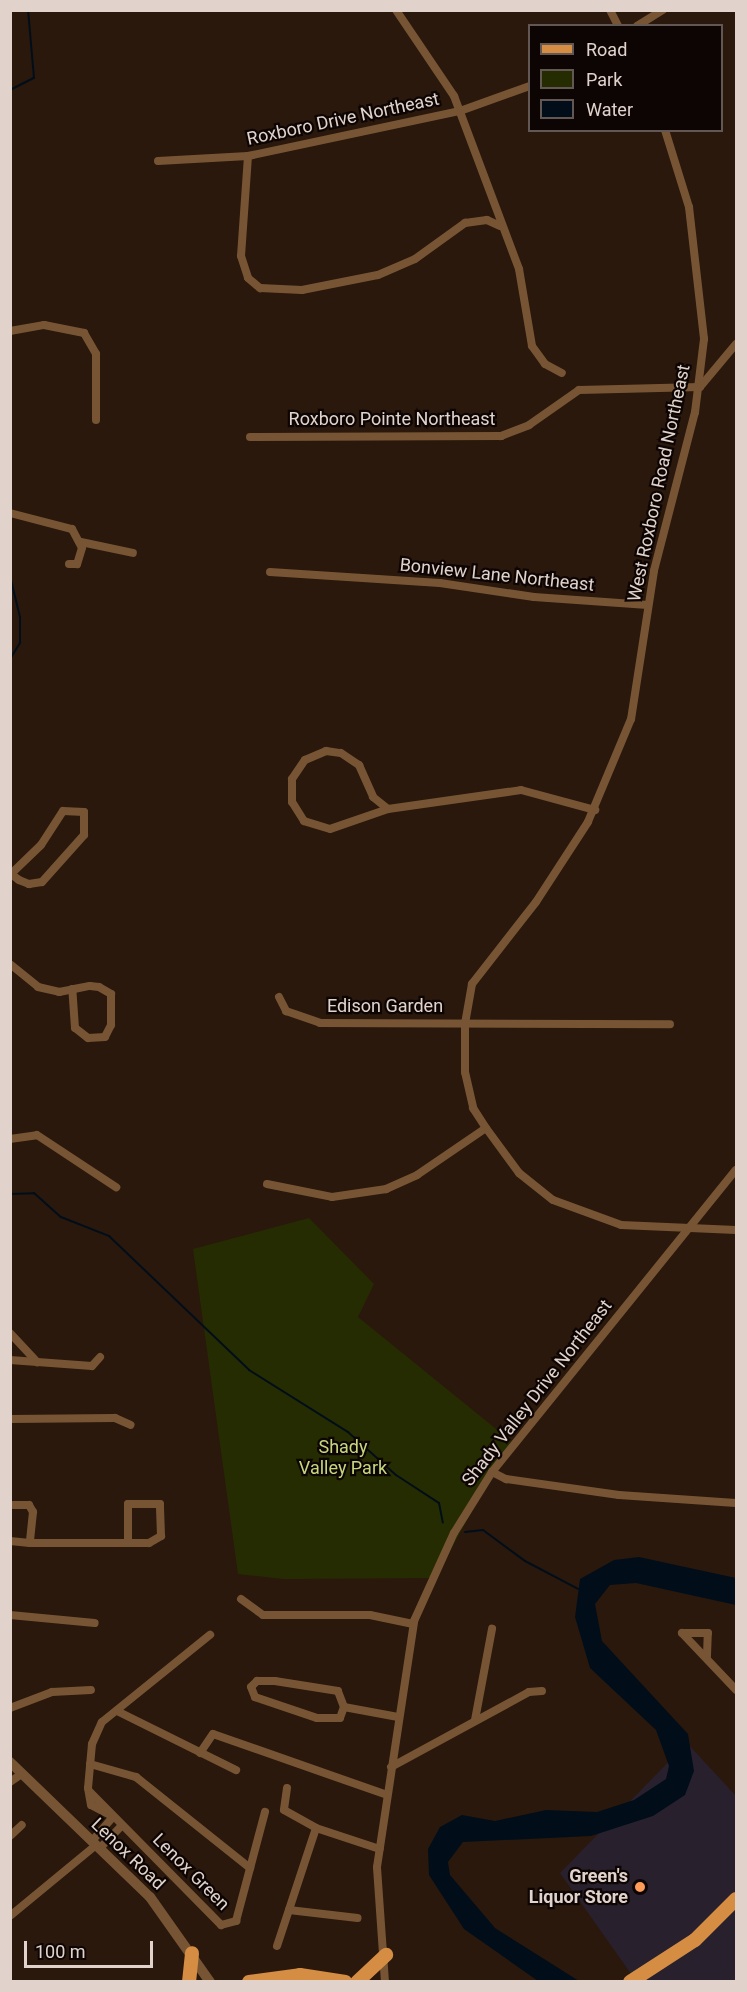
<!DOCTYPE html>
<style>
body{margin:0}
#map{position:relative;width:747px;height:1992px;overflow:hidden;background:#2a180c;font-family:Roboto,sans-serif}
div>[style]{position:absolute}
.commercial>*{inset:0;background:#29202e}
.green>*{inset:0;background:#262c01}
.water>*{inset:0;background:#010e1a}
.stream>*{height:2px;margin:-1px;padding:0 1px;transform-origin:1px;border-radius:1px;background:#010e1a}
.minor>*{height:8px;margin:-4px;padding:0 4px;transform-origin:4px;border-radius:4px;background:#775534}
.tertiary>*{height:10px;margin:-5px;padding:0 5px;transform-origin:5px;border-radius:5px;background:#775534}
.primary>*{height:14px;margin:-7px;padding:0 7px;transform-origin:7px;border-radius:7px;background:#d48d43}
.dots>*{width:16px;height:16px;translate:-50% -50%;box-sizing:border-box;border:3px solid #0d0503;border-radius:50%}
span{translate:-50% -50%;white-space:nowrap;text-align:center;line-height:1.15;-webkit-text-stroke:4.5px #0d0503;paint-order:stroke}
.street-label{font-size:18px;color:#e1d3cc}
.park-label{font-size:18px;color:#c6d77d}
.poi-label{font-size:18px;color:#e1d3cc;font-weight:700}
.right{translate:-100% -50%;text-align:right}
.frame{position:absolute;inset:0;border:12px solid #e1d3cc;pointer-events:none}
.legend{position:absolute;left:528px;top:24px;width:195px;height:108px;box-sizing:border-box;background:#0d0503;border:2px solid #625753;margin:0;padding:8px 10px;list-style:none;font-size:18px;color:#e1d3cc}
.legend li{display:flex;align-items:center;gap:12px;height:30px}
.legend b{width:30px;border:2px solid #625753}
.scale{position:absolute;left:24px;top:1941px;width:129px;height:27px;box-sizing:border-box;border:3px solid #e1d3cc;border-top:0;padding-left:8px;font-size:18px;line-height:21px;white-space:nowrap;color:#e1d3cc;-webkit-text-stroke:4px #0d0503;paint-order:stroke}
</style>
<div id="map">
<div class="commercial">
<i style="clip-path:polygon(687px 1743px,736px 1796px,736px 1980px,636px 1981px,560px 1873px)"></i>
</div>
<div class="green">
<i style="clip-path:polygon(309px 1218px,374px 1284px,358px 1317px,511px 1441px,435px 1578px,284px 1579px,238px 1574px,193px 1249px)"></i>
</div>
<div class="water">
<i style="clip-path:polygon(639px 1557px,736px 1578px,736px 1605px,636px 1583px,610px 1585px,595px 1604px,602px 1641px,688px 1734px,694px 1771px,685px 1795px,653px 1816px,591px 1836px,463px 1842px,448px 1862px,450px 1875px,495px 1928px,579px 1981px,538px 1981px,464px 1929px,429px 1875px,428px 1849px,440px 1827px,462px 1815px,495px 1821px,546px 1810px,597px 1812px,634px 1800px,666px 1779px,669px 1766px,656px 1730px,590px 1668px,575px 1617px,580px 1579px,614px 1560px)"></i>
</div>
<div class="stream">
<i style="left:10px;top:90px;width:27px;rotate:-27deg"></i>
<i style="left:34px;top:78px;width:68px;rotate:-95deg"></i>
<i style="left:10px;top:576px;width:42px;rotate:76.3deg"></i>
<i style="left:20px;top:617px;width:26px;rotate:90deg"></i>
<i style="left:20px;top:643px;width:19px;rotate:122deg"></i>
<i style="left:10px;top:1194px;width:24px;rotate:-2deg"></i>
<i style="left:34px;top:1193px;width:36px;rotate:42deg"></i>
<i style="left:61px;top:1217px;width:52px;rotate:21.6deg"></i>
<i style="left:109px;top:1236px;width:194px;rotate:43.7deg"></i>
<i style="left:249px;top:1370px;width:117px;rotate:32.1deg"></i>
<i style="left:348px;top:1432px;width:64px;rotate:41.9deg"></i>
<i style="left:396px;top:1475px;width:51px;rotate:33.1deg"></i>
<i style="left:439px;top:1503px;width:20px;rotate:79deg"></i>
<i style="left:465px;top:1532px;width:18px;rotate:-6deg"></i>
<i style="left:483px;top:1530px;width:52px;rotate:36.4deg"></i>
<i style="left:525px;top:1561px;width:60px;rotate:27.8deg"></i>
</div>
<div class="minor">
<i style="left:396px;top:10px;width:104px;rotate:56deg"></i>
<i style="left:454px;top:96px;width:185px;rotate:69.4deg"></i>
<i style="left:519px;top:269px;width:78px;rotate:80.4deg"></i>
<i style="left:532px;top:346px;width:22px;rotate:54deg"></i>
<i style="left:545px;top:364px;width:19px;rotate:28deg"></i>
<i style="left:610px;top:10px;width:18px;rotate:63deg"></i>
<i style="left:637px;top:26px;width:31px;rotate:-32deg"></i>
<i style="left:665px;top:130px;width:81px;rotate:72.7deg"></i>
<i style="left:689px;top:207px;width:133px;rotate:83.5deg"></i>
<i style="left:704px;top:339px;width:74px;rotate:97deg"></i>
<i style="left:695px;top:412px;width:164px;rotate:104.5deg"></i>
<i style="left:654px;top:571px;width:150px;rotate:98.8deg"></i>
<i style="left:631px;top:719px;width:112px;rotate:112.7deg"></i>
<i style="left:588px;top:822px;width:95px;rotate:123deg"></i>
<i style="left:536px;top:902px;width:104px;rotate:128deg"></i>
<i style="left:472px;top:984px;width:40px;rotate:100deg"></i>
<i style="left:465px;top:1023px;width:49px;rotate:90deg"></i>
<i style="left:465px;top:1072px;width:37px;rotate:77deg"></i>
<i style="left:473px;top:1108px;width:24px;rotate:57deg"></i>
<i style="left:486px;top:1128px;width:56px;rotate:53.7deg"></i>
<i style="left:519px;top:1173px;width:43px;rotate:38.5deg"></i>
<i style="left:553px;top:1200px;width:72px;rotate:20.2deg"></i>
<i style="left:621px;top:1225px;width:115px;rotate:2.5deg"></i>
<i style="left:248px;top:156px;width:100px;rotate:94deg"></i>
<i style="left:241px;top:256px;width:23px;rotate:72deg"></i>
<i style="left:248px;top:278px;width:16px;rotate:40deg"></i>
<i style="left:260px;top:288px;width:42px;rotate:2.7deg"></i>
<i style="left:302px;top:290px;width:77px;rotate:-11.2deg"></i>
<i style="left:378px;top:275px;width:40px;rotate:-23.4deg"></i>
<i style="left:415px;top:259px;width:62px;rotate:-35.8deg"></i>
<i style="left:465px;top:223px;width:22px;rotate:-8deg"></i>
<i style="left:487px;top:220px;width:14px;rotate:25deg"></i>
<i style="left:158px;top:161px;width:90px;rotate:-3.2deg"></i>
<i style="left:248px;top:156px;width:217px;rotate:-12deg"></i>
<i style="left:460px;top:111px;width:74px;rotate:-19.7deg"></i>
<i style="left:10px;top:331px;width:35px;rotate:-10deg"></i>
<i style="left:44px;top:325px;width:41px;rotate:11.3deg"></i>
<i style="left:84px;top:333px;width:24px;rotate:60deg"></i>
<i style="left:96px;top:354px;width:66px;rotate:90deg"></i>
<i style="left:250px;top:437px;width:251px;rotate:-0.2deg"></i>
<i style="left:501px;top:436px;width:30px;rotate:-21deg"></i>
<i style="left:529px;top:425px;width:61px;rotate:-35deg"></i>
<i style="left:579px;top:390px;width:121px;rotate:-1.4deg"></i>
<i style="left:700px;top:387px;width:56px;rotate:-50.1deg"></i>
<i style="left:10px;top:513px;width:64px;rotate:14.5deg"></i>
<i style="left:72px;top:529px;width:21px;rotate:62deg"></i>
<i style="left:82px;top:548px;width:17px;rotate:107deg"></i>
<i style="left:77px;top:564px;width:8px;rotate:180deg"></i>
<i style="left:81px;top:542px;width:53px;rotate:11.9deg"></i>
<i style="left:270px;top:572px;width:170px;rotate:3.7deg"></i>
<i style="left:440px;top:583px;width:95px;rotate:8.5deg"></i>
<i style="left:534px;top:597px;width:114px;rotate:4deg"></i>
<i style="left:326px;top:751px;width:15px;rotate:8deg"></i>
<i style="left:341px;top:753px;width:22px;rotate:34deg"></i>
<i style="left:359px;top:765px;width:35px;rotate:66deg"></i>
<i style="left:373px;top:797px;width:19px;rotate:39deg"></i>
<i style="left:388px;top:809px;width:61px;rotate:161deg"></i>
<i style="left:330px;top:829px;width:27px;rotate:-163deg"></i>
<i style="left:304px;top:821px;width:22px;rotate:-122deg"></i>
<i style="left:292px;top:802px;width:23px;rotate:-90deg"></i>
<i style="left:292px;top:779px;width:23px;rotate:-56deg"></i>
<i style="left:305px;top:760px;width:23px;rotate:-23deg"></i>
<i style="left:388px;top:809px;width:134px;rotate:-8.1deg"></i>
<i style="left:521px;top:790px;width:77px;rotate:15.1deg"></i>
<i style="left:10px;top:874px;width:1px"></i>
<i style="left:11px;top:874px;width:10px;rotate:37deg"></i>
<i style="left:19px;top:880px;width:11px;rotate:22deg"></i>
<i style="left:29px;top:884px;width:13px;rotate:-9deg"></i>
<i style="left:42px;top:882px;width:63px;rotate:-48.2deg"></i>
<i style="left:84px;top:835px;width:23px;rotate:-90deg"></i>
<i style="left:84px;top:812px;width:21px;rotate:-177deg"></i>
<i style="left:63px;top:811px;width:40px;rotate:122.9deg"></i>
<i style="left:41px;top:845px;width:42px;rotate:136deg"></i>
<i style="left:10px;top:964px;width:36px;rotate:39deg"></i>
<i style="left:38px;top:987px;width:22px;rotate:13deg"></i>
<i style="left:59px;top:992px;width:15px;rotate:-11deg"></i>
<i style="left:74px;top:989px;width:16px;rotate:-11deg"></i>
<i style="left:90px;top:986px;width:9px;rotate:6deg"></i>
<i style="left:99px;top:987px;width:14px;rotate:30deg"></i>
<i style="left:111px;top:994px;width:31px;rotate:90deg"></i>
<i style="left:111px;top:1025px;width:13px;rotate:117deg"></i>
<i style="left:105px;top:1037px;width:17px;rotate:177deg"></i>
<i style="left:88px;top:1038px;width:16px;rotate:-142deg"></i>
<i style="left:75px;top:1028px;width:39px;rotate:-94deg"></i>
<i style="left:279px;top:997px;width:16px;rotate:63deg"></i>
<i style="left:286px;top:1011px;width:36px;rotate:19deg"></i>
<i style="left:320px;top:1023px;width:350px;rotate:0.2deg"></i>
<i style="left:10px;top:1139px;width:27px;rotate:-8deg"></i>
<i style="left:37px;top:1135px;width:95px;rotate:33.4deg"></i>
<i style="left:267px;top:1184px;width:66px;rotate:11.3deg"></i>
<i style="left:332px;top:1197px;width:55px;rotate:-8.4deg"></i>
<i style="left:386px;top:1189px;width:34px;rotate:-24deg"></i>
<i style="left:417px;top:1175px;width:83px;rotate:-34.3deg"></i>
<i style="left:10px;top:1333px;width:40px;rotate:47deg"></i>
<i style="left:10px;top:1360px;width:82px;rotate:4.2deg"></i>
<i style="left:92px;top:1366px;width:12px;rotate:-48deg"></i>
<i style="left:10px;top:1419px;width:105px;rotate:-0.5deg"></i>
<i style="left:115px;top:1418px;width:17px;rotate:24deg"></i>
<i style="left:492px;top:1472px;width:16px;rotate:27deg"></i>
<i style="left:506px;top:1479px;width:114px;rotate:8.1deg"></i>
<i style="left:619px;top:1495px;width:117px;rotate:3.9deg"></i>
<i style="left:13px;top:1505px;width:16px"></i>
<i style="left:29px;top:1505px;width:8px;rotate:60deg"></i>
<i style="left:33px;top:1512px;width:31px;rotate:96deg"></i>
<i style="left:10px;top:1541px;width:20px;rotate:6deg"></i>
<i style="left:30px;top:1543px;width:119px"></i>
<i style="left:149px;top:1543px;width:14px;rotate:-30deg"></i>
<i style="left:161px;top:1536px;width:32px;rotate:-92deg"></i>
<i style="left:160px;top:1504px;width:32px;rotate:180deg"></i>
<i style="left:128px;top:1504px;width:39px;rotate:90deg"></i>
<i style="left:241px;top:1599px;width:27px;rotate:36deg"></i>
<i style="left:263px;top:1615px;width:107px"></i>
<i style="left:370px;top:1615px;width:44px;rotate:11.8deg"></i>
<i style="left:10px;top:1615px;width:85px;rotate:5.4deg"></i>
<i style="left:707px;top:1656px;width:23px;rotate:-88deg"></i>
<i style="left:708px;top:1633px;width:26px;rotate:180deg"></i>
<i style="left:682px;top:1633px;width:79px;rotate:46.5deg"></i>
<i style="left:344px;top:1707px;width:17px;rotate:-111deg"></i>
<i style="left:338px;top:1691px;width:64px;rotate:-171deg"></i>
<i style="left:275px;top:1681px;width:18px;rotate:180deg"></i>
<i style="left:257px;top:1681px;width:8px;rotate:135deg"></i>
<i style="left:251px;top:1687px;width:11px;rotate:68deg"></i>
<i style="left:255px;top:1697px;width:65px;rotate:18.7deg"></i>
<i style="left:317px;top:1718px;width:23px"></i>
<i style="left:340px;top:1718px;width:12px;rotate:-70deg"></i>
<i style="left:344px;top:1707px;width:55px;rotate:10.5deg"></i>
<i style="left:10px;top:1708px;width:45px;rotate:-20.9deg"></i>
<i style="left:52px;top:1692px;width:39px;rotate:-3deg"></i>
<i style="left:117px;top:1711px;width:133px;rotate:26.4deg"></i>
<i style="left:475px;top:1720px;width:93px;rotate:-79.4deg"></i>
<i style="left:200px;top:1753px;width:23px;rotate:-56deg"></i>
<i style="left:213px;top:1734px;width:184px;rotate:19.3deg"></i>
<i style="left:90px;top:1764px;width:48px;rotate:15.8deg"></i>
<i style="left:136px;top:1777px;width:146px;rotate:38.6deg"></i>
<i style="left:391px;top:1767px;width:157px;rotate:-28.5deg"></i>
<i style="left:529px;top:1692px;width:13px;rotate:-4deg"></i>
<i style="left:10px;top:1782px;width:12px;rotate:-35deg"></i>
<i style="left:287px;top:1788px;width:22px;rotate:98deg"></i>
<i style="left:284px;top:1810px;width:37px;rotate:29deg"></i>
<i style="left:316px;top:1828px;width:67px;rotate:18.2deg"></i>
<i style="left:90px;top:1792px;width:187px;rotate:45.4deg"></i>
<i style="left:221px;top:1925px;width:16px;rotate:-15deg"></i>
<i style="left:236px;top:1921px;width:113px;rotate:-75.1deg"></i>
<i style="left:110px;top:1815px;width:21px;rotate:-152deg"></i>
<i style="left:91px;top:1805px;width:17px;rotate:-100deg"></i>
<i style="left:88px;top:1788px;width:44px;rotate:-84.8deg"></i>
<i style="left:92px;top:1744px;width:24px;rotate:-66deg"></i>
<i style="left:102px;top:1722px;width:139px;rotate:-38.9deg"></i>
<i style="left:10px;top:1836px;width:16px;rotate:-43deg"></i>
<i style="left:92px;top:1841px;width:30px;rotate:-49deg"></i>
<i style="left:100px;top:1848px;width:30px;rotate:-46deg"></i>
<i style="left:289px;top:1910px;width:69px;rotate:6.6deg"></i>
<i style="left:10px;top:1916px;width:112px;rotate:-39.5deg"></i>
<i style="left:277px;top:1946px;width:124px;rotate:-71.7deg"></i>
<i style="left:385px;top:1982px;width:115px;rotate:-94deg"></i>
<i style="left:377px;top:1867px;width:249px;rotate:-81.4deg"></i>
<i style="left:414px;top:1621px;width:97px;rotate:-65.6deg"></i>
<i style="left:454px;top:1533px;width:72px;rotate:-58.1deg"></i>
<i style="left:492px;top:1472px;width:388px;rotate:-51.1deg"></i>
</div>
<div class="tertiary">
<i style="left:10px;top:1762px;width:194px;rotate:44deg"></i>
<i style="left:150px;top:1897px;width:104px;rotate:54.8deg"></i>
</div>
<div class="primary">
<i style="left:189px;top:1982px;width:29px;rotate:-84deg"></i>
<i style="left:249px;top:1982px;width:51px;rotate:-7.8deg"></i>
<i style="left:300px;top:1975px;width:46px;rotate:8.8deg"></i>
<i style="left:357px;top:1982px;width:40px;rotate:-43deg"></i>
<i style="left:630px;top:1982px;width:77px;rotate:-32.9deg"></i>
<i style="left:695px;top:1940px;width:58px;rotate:-45deg"></i>
</div>
<div class="dots">
<i style="left:640px;top:1887px;background:#fe9b58"></i>
</div>
<div class="street-label">
<span style="left:343px;top:119px;rotate:-12deg">Roxboro Drive Northeast</span>
<span style="left:392px;top:419px">Roxboro Pointe Northeast</span>
<span style="left:659px;top:483px;rotate:-78deg">West Roxboro Road Northeast</span>
<span style="left:497px;top:575px;rotate:6deg">Bonview Lane Northeast</span>
<span style="left:385px;top:1006px">Edison Garden</span>
<span style="left:537px;top:1393px;rotate:-52deg">Shady Valley Drive Northeast</span>
<span style="left:128px;top:1854px;rotate:44deg">Lenox Road</span>
<span style="left:191px;top:1872px;rotate:45deg">Lenox Green</span>
</div>
<div class="park-label">
<span style="left:343px;top:1458px">Shady<br>Valley Park</span>
</div>
<div class="poi-label">
<span class="right" style="left:628px;top:1887px">Green's<br>Liquor Store</span>
</div>
<div class="frame"></div>
<ul class="legend">
<li><b style="height:8px;background:#d48d43"></b>Road</li>
<li><b style="height:16px;background:#262c01"></b>Park</li>
<li><b style="height:16px;background:#010e1a"></b>Water</li>
</ul>
<div class="scale">100 m</div>
</div>
